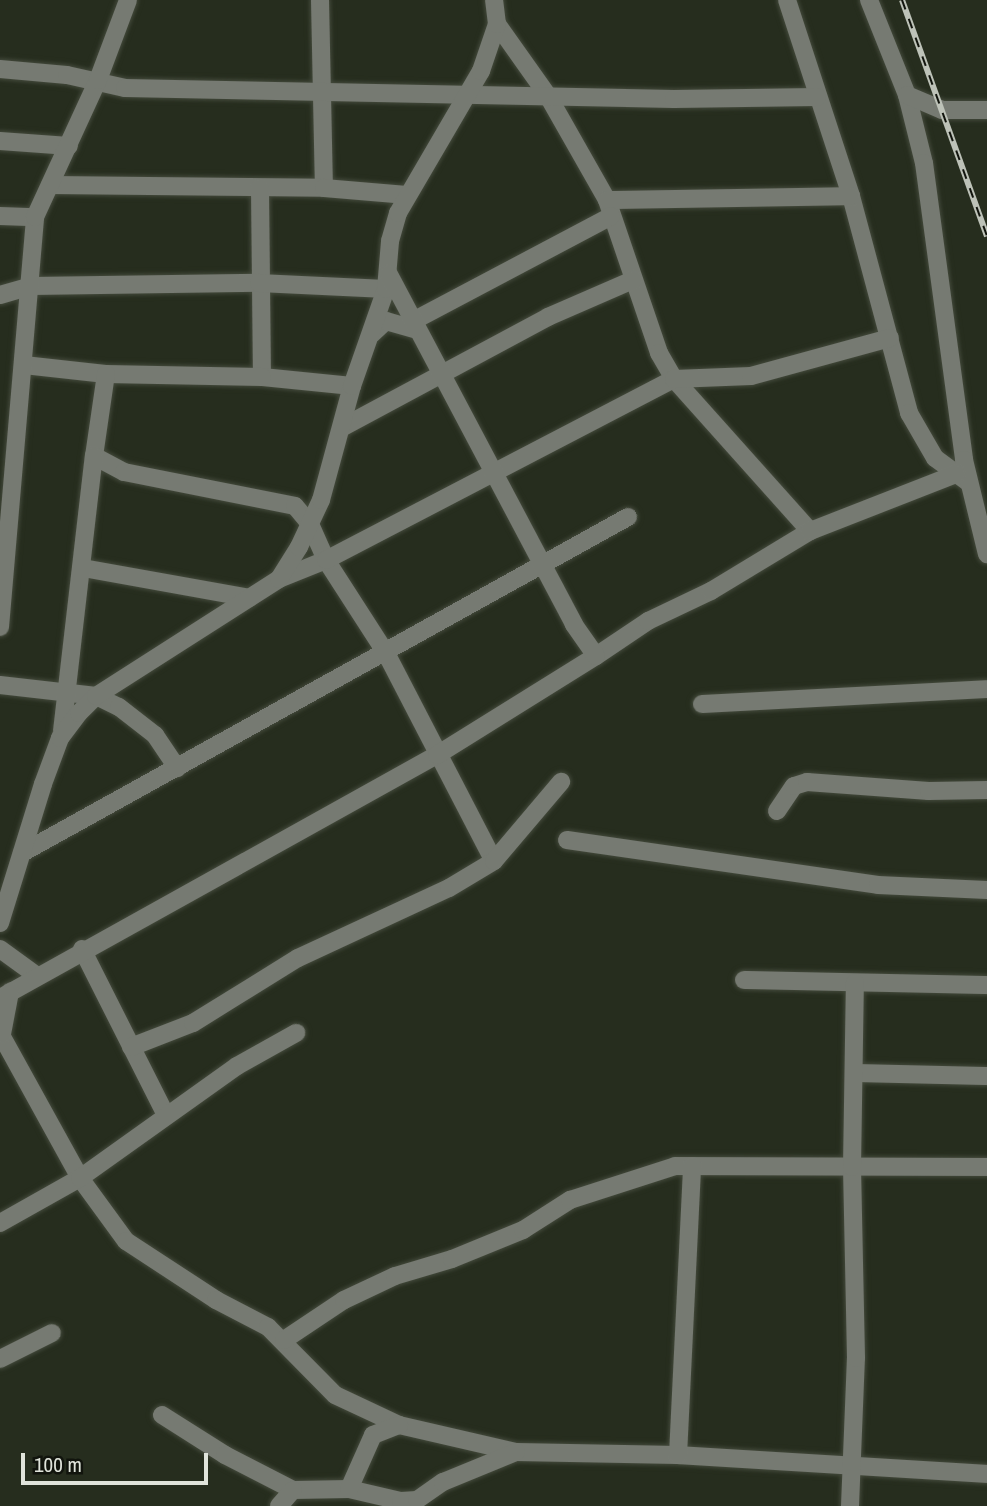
<!DOCTYPE html>
<style>
body{margin:0}
#map{position:relative;width:987px;height:1506px;overflow:hidden;background:#262d1e;font-family:"Archivo Narrow",sans-serif}
div>[style]{position:absolute}
.roads{filter:drop-shadow(0 0 2px #444a3c) drop-shadow(0 0 2px #444a3c)}
.minor>*{height:18px;margin:-9px;padding:0 9px;transform-origin:9px;border-radius:9px;background:#767a72}
.rail>*{height:6px;margin-top:-3px;transform-origin:0;background:repeating-linear-gradient(90deg,#11140d 0 10px,#bdc2b8 0 20px);box-sizing:border-box;border-block:2px solid #bdc2b8}
span{translate:-50% -50%;white-space:nowrap;text-align:center;line-height:1.15;-webkit-text-stroke:5px #11140d;paint-order:stroke}
.scale{position:absolute;left:21px;top:1453px;width:187px;height:32px;box-sizing:border-box;border:4px solid #e0e4db;border-top:0;padding-left:9px;font-size:21px;line-height:24px;white-space:nowrap;color:#e0e4db;-webkit-text-stroke:5px #11140d;paint-order:stroke}
</style>
<div id="map">
<div class="roads">
<div class="minor">
<i style="left:320px;top:0;width:188px;rotate:88.8deg"></i>
<i style="left:787px;top:0;width:206px;rotate:71.9deg"></i>
<i style="left:851px;top:196px;width:225px;rotate:75deg"></i>
<i style="left:909px;top:413px;width:52px;rotate:60deg"></i>
<i style="left:935px;top:458px;width:42px;rotate:36.3deg"></i>
<i style="left:869px;top:0;width:102px;rotate:68.2deg"></i>
<i style="left:907px;top:95px;width:70px;rotate:76deg"></i>
<i style="left:924px;top:163px;width:300px;rotate:82.3deg"></i>
<i style="left:964px;top:460px;width:97px;rotate:76.3deg"></i>
<i style="left:497px;top:24px;width:88px;rotate:54.7deg"></i>
<i style="left:548px;top:96px;width:120px;rotate:60.4deg"></i>
<i style="left:607px;top:200px;width:162px;rotate:71.2deg"></i>
<i style="left:659px;top:353px;width:30px;rotate:60deg"></i>
<i style="left:674px;top:379px;width:204px;rotate:48.2deg"></i>
<i style="left:0;top:69px;width:67px;rotate:5.1deg"></i>
<i style="left:67px;top:75px;width:59px;rotate:12.6deg"></i>
<i style="left:125px;top:88px;width:549px;rotate:1.15deg"></i>
<i style="left:674px;top:99px;width:143px;rotate:-0.8deg"></i>
<i style="left:907px;top:95px;width:38px;rotate:23deg"></i>
<i style="left:942px;top:110px;width:45px"></i>
<i style="left:0;top:141px;width:69px;rotate:4.1deg"></i>
<i style="left:50px;top:185px;width:274px;rotate:0.6deg"></i>
<i style="left:324px;top:188px;width:83px;rotate:4.8deg"></i>
<i style="left:260px;top:188px;width:189px;rotate:89.4deg"></i>
<i style="left:607px;top:200px;width:244px;rotate:-0.9deg"></i>
<i style="left:0;top:216px;width:35px;rotate:2deg"></i>
<i style="left:0;top:295px;width:32px;rotate:-16deg"></i>
<i style="left:31px;top:286px;width:228px;rotate:-0.8deg"></i>
<i style="left:259px;top:283px;width:127px;rotate:2.7deg"></i>
<i style="left:413px;top:321px;width:224px;rotate:-27.9deg"></i>
<i style="left:372px;top:334px;width:19px;rotate:-43deg"></i>
<i style="left:386px;top:321px;width:33px;rotate:16deg"></i>
<i style="left:24px;top:365px;width:82px;rotate:6.3deg"></i>
<i style="left:352px;top:386px;width:90px;rotate:-174.3deg"></i>
<i style="left:262px;top:377px;width:156px;rotate:-178.9deg"></i>
<i style="left:106px;top:374px;width:83px;rotate:98.3deg"></i>
<i style="left:94px;top:456px;width:34px;rotate:28deg"></i>
<i style="left:124px;top:472px;width:174px;rotate:11.2deg"></i>
<i style="left:295px;top:506px;width:23px;rotate:50deg"></i>
<i style="left:310px;top:524px;width:39px;rotate:66deg"></i>
<i style="left:326px;top:560px;width:111px;rotate:57.2deg"></i>
<i style="left:386px;top:653px;width:234px;rotate:62.6deg"></i>
<i style="left:343px;top:427px;width:233px;rotate:-28.2deg"></i>
<i style="left:548px;top:317px;width:93px;rotate:-23.5deg"></i>
<i style="left:83px;top:568px;width:169px;rotate:10.2deg"></i>
<i style="left:279px;top:579px;width:51px;rotate:-22deg"></i>
<i style="left:326px;top:560px;width:392px;rotate:-27.5deg"></i>
<i style="left:674px;top:379px;width:77px;rotate:-2.2deg"></i>
<i style="left:751px;top:376px;width:144px;rotate:-15.3deg"></i>
<i style="left:0;top:627px;width:411px;rotate:-85.1deg"></i>
<i style="left:35px;top:217px;width:151px;rotate:-65.3deg"></i>
<i style="left:98px;top:80px;width:85px;rotate:-69.4deg"></i>
<i style="left:596px;top:656px;width:63px;rotate:-33.9deg"></i>
<i style="left:648px;top:621px;width:70px;rotate:-25.5deg"></i>
<i style="left:711px;top:591px;width:116px;rotate:-31.2deg"></i>
<i style="left:810px;top:531px;width:157px;rotate:-21.3deg"></i>
<i style="left:0;top:685px;width:97px;rotate:6.5deg"></i>
<i style="left:96px;top:696px;width:25px;rotate:26deg"></i>
<i style="left:119px;top:707px;width:46px;rotate:37.9deg"></i>
<i style="left:155px;top:735px;width:40px;rotate:56deg"></i>
<i style="left:702px;top:704px;width:285px;rotate:-3deg"></i>
<i style="left:62px;top:731px;width:277px;rotate:-83.4deg"></i>
<i style="left:777px;top:811px;width:30px;rotate:-56deg"></i>
<i style="left:794px;top:786px;width:14px;rotate:-17deg"></i>
<i style="left:807px;top:782px;width:122px;rotate:4.2deg"></i>
<i style="left:929px;top:791px;width:58px;rotate:-1deg"></i>
<i style="left:567px;top:840px;width:314px;rotate:8.2deg"></i>
<i style="left:878px;top:885px;width:109px;rotate:2.6deg"></i>
<i style="left:22px;top:853px;width:693px;rotate:-29.01deg"></i>
<i style="left:0;top:923px;width:145px;rotate:-72.8deg"></i>
<i style="left:43px;top:784px;width:49px;rotate:-69.7deg"></i>
<i style="left:60px;top:738px;width:31px;rotate:-53deg"></i>
<i style="left:79px;top:713px;width:24px;rotate:-45deg"></i>
<i style="left:96px;top:696px;width:217px;rotate:-32.6deg"></i>
<i style="left:279px;top:579px;width:38px;rotate:-58deg"></i>
<i style="left:299px;top:547px;width:52px;rotate:-64.9deg"></i>
<i style="left:321px;top:500px;width:118px;rotate:-74.8deg"></i>
<i style="left:352px;top:386px;width:103px;rotate:-70.7deg"></i>
<i style="left:386px;top:289px;width:48px;rotate:-85.2deg"></i>
<i style="left:390px;top:241px;width:29px;rotate:-74deg"></i>
<i style="left:398px;top:213px;width:164px;rotate:-59.7deg"></i>
<i style="left:481px;top:71px;width:50px;rotate:-71.2deg"></i>
<i style="left:497px;top:24px;width:24px;rotate:-97deg"></i>
<i style="left:0;top:949px;width:46px;rotate:36.1deg"></i>
<i style="left:82px;top:949px;width:186px;rotate:63.2deg"></i>
<i style="left:744px;top:980px;width:243px;rotate:1.2deg"></i>
<i style="left:0;top:998px;width:500px;rotate:-29.08deg"></i>
<i style="left:437px;top:755px;width:187px;rotate:-31.9deg"></i>
<i style="left:596px;top:656px;width:39px;rotate:-125deg"></i>
<i style="left:574px;top:624px;width:396px;rotate:-117.9deg"></i>
<i style="left:0;top:1033px;width:166px;rotate:61.1deg"></i>
<i style="left:80px;top:1178px;width:78px;rotate:53.9deg"></i>
<i style="left:126px;top:1241px;width:108px;rotate:33.2deg"></i>
<i style="left:216px;top:1300px;width:59px;rotate:27.4deg"></i>
<i style="left:268px;top:1327px;width:95px;rotate:45.4deg"></i>
<i style="left:335px;top:1395px;width:71px;rotate:25.1deg"></i>
<i style="left:399px;top:1425px;width:120px;rotate:13deg"></i>
<i style="left:516px;top:1452px;width:162px;rotate:1.1deg"></i>
<i style="left:678px;top:1455px;width:310px;rotate:3.5deg"></i>
<i style="left:2px;top:1034px;width:43px;rotate:-79.2deg"></i>
<i style="left:131px;top:1047px;width:66px;rotate:-21.2deg"></i>
<i style="left:193px;top:1023px;width:123px;rotate:-31.8deg"></i>
<i style="left:298px;top:958px;width:166px;rotate:-24.9deg"></i>
<i style="left:449px;top:888px;width:52px;rotate:-31deg"></i>
<i style="left:494px;top:861px;width:104px;rotate:-49.7deg"></i>
<i style="left:854px;top:1073px;width:133px;rotate:1.3deg"></i>
<i style="left:0;top:1223px;width:92px;rotate:-29.4deg"></i>
<i style="left:80px;top:1178px;width:193px;rotate:-35.5deg"></i>
<i style="left:237px;top:1066px;width:68px;rotate:-29.2deg"></i>
<i style="left:284px;top:1340px;width:72px;rotate:-33.7deg"></i>
<i style="left:344px;top:1300px;width:56px;rotate:-25.2deg"></i>
<i style="left:395px;top:1276px;width:59px;rotate:-16.6deg"></i>
<i style="left:452px;top:1259px;width:77px;rotate:-22.2deg"></i>
<i style="left:523px;top:1230px;width:56px;rotate:-32.6deg"></i>
<i style="left:570px;top:1200px;width:110px;rotate:-17.9deg"></i>
<i style="left:675px;top:1166px;width:312px;rotate:0.2deg"></i>
<i style="left:0;top:1359px;width:58px;rotate:-26.6deg"></i>
<i style="left:162px;top:1415px;width:75px;rotate:32.4deg"></i>
<i style="left:225px;top:1455px;width:76px;rotate:27.2deg"></i>
<i style="left:293px;top:1490px;width:56px;rotate:-1deg"></i>
<i style="left:349px;top:1489px;width:53px;rotate:13deg"></i>
<i style="left:401px;top:1501px;width:16px;rotate:-4deg"></i>
<i style="left:417px;top:1500px;width:32px;rotate:-35deg"></i>
<i style="left:443px;top:1482px;width:79px;rotate:-22.3deg"></i>
<i style="left:678px;top:1455px;width:289px;rotate:-87.2deg"></i>
<i style="left:349px;top:1489px;width:59px;rotate:-66deg"></i>
<i style="left:373px;top:1435px;width:28px;rotate:-21deg"></i>
<i style="left:279px;top:1506px;width:21px;rotate:-49deg"></i>
<i style="left:850px;top:1506px;width:148px;rotate:-87.7deg"></i>
<i style="left:856px;top:1358px;width:191px;rotate:-91.2deg"></i>
<i style="left:852px;top:1167px;width:184px;rotate:-89.1deg"></i>
</div>
</div>
<div class="rail">
<i style="left:902px;top:0;width:251px;rotate:70.2deg"></i>
</div>
<div class="scale">100 m</div>
</div>
